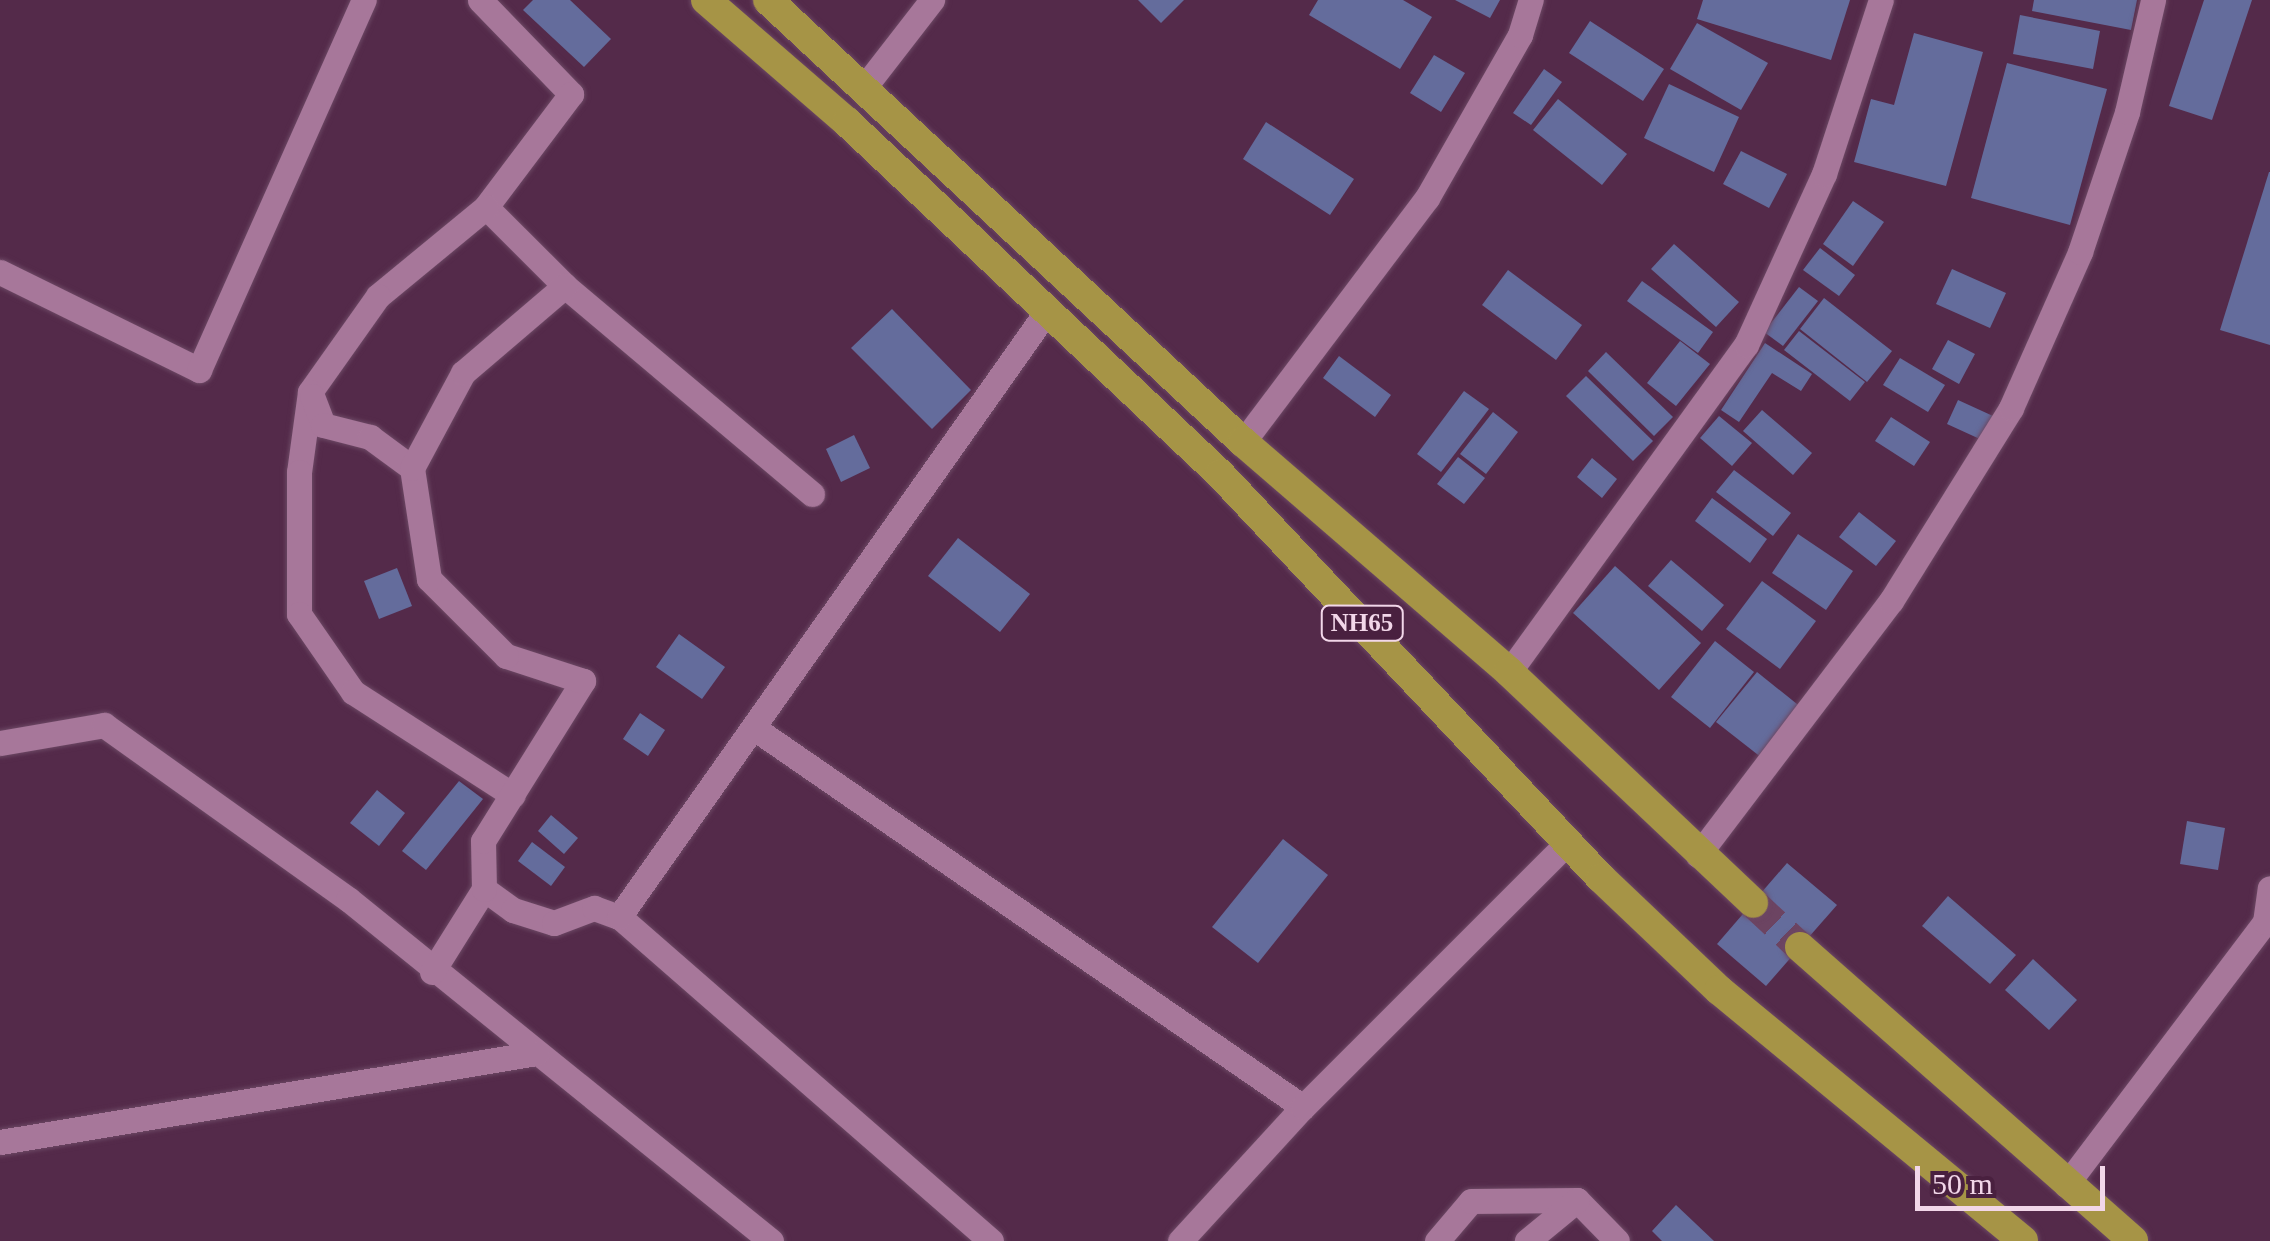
<!DOCTYPE html>
<style>
body{margin:0}
#map{position:relative;width:2270px;height:1241px;overflow:hidden;background:#542a4a;font-family:"Times New Roman",serif}
div>[style]{position:absolute}
.building>*{inset:0;background:#646c9c}
.highway-tunnel>*{height:30px;margin-top:-15px;transform-origin:0;background:repeating-linear-gradient(90deg,#6c4462 0 30px,transparent 0 45px)}
.roads{filter:drop-shadow(0 0 2px #6c4864) drop-shadow(0 0 2px #6c4864)}
.minor>*{height:25px;margin:-12.5px;padding:0 12.5px;transform-origin:12.5px;border-radius:12.5px;background:#a7779a}
.highway>*{height:30px;margin:-15px;padding:0 15px;transform-origin:15px;border-radius:15px;background:#a69446}
span{translate:-50% -50%;white-space:nowrap;text-align:center;line-height:1.15;-webkit-text-stroke:8px #49203f;paint-order:stroke}
.shield-label span{padding:2px 8px;background:#49203f;border:2px solid;border-radius:8px;-webkit-text-stroke-width:0}
.shield-label{font-size:25px;color:#f2d7e9;font-weight:700}
.scale{position:absolute;left:1915px;top:1166px;width:190px;height:45px;box-sizing:border-box;border:5px solid #f2d7e9;border-top:0;padding-left:12px;font-size:30px;line-height:35px;white-space:nowrap;color:#f2d7e9;-webkit-text-stroke:8px #49203f;paint-order:stroke}
</style>
<div id="map">
<div class="building">
<i style="clip-path:polygon(533px 0,570px 0,611px 39px,584px 67px,523px 10px)"></i>
<i style="clip-path:polygon(1138px 0,1184px 0,1161px 23px)"></i>
<i style="clip-path:polygon(1318px 0,1403px 0,1432px 17px,1400px 69px,1309px 15px)"></i>
<i style="clip-path:polygon(1455px 0,1500px 0,1490px 18px)"></i>
<i style="clip-path:polygon(1703px 0,1850px 0,1831px 60px,1697px 19px)"></i>
<i style="clip-path:polygon(2034px 0,2137px 0,2131px 30px,2032px 11px)"></i>
<i style="clip-path:polygon(2204px 0,2252px 0,2212px 120px,2169px 106px)"></i>
<i style="clip-path:polygon(2020px 15px,2100px 31px,2093px 69px,2013px 54px)"></i>
<i style="clip-path:polygon(1590px 21px,1664px 69px,1643px 101px,1569px 53px)"></i>
<i style="clip-path:polygon(1697px 23px,1768px 63px,1741px 110px,1670px 69px)"></i>
<i style="clip-path:polygon(1914px 33px,1983px 52px,1946px 186px,1854px 162px,1871px 99px,1894px 105px)"></i>
<i style="clip-path:polygon(1434px 55px,1465px 73px,1441px 112px,1410px 93px)"></i>
<i style="clip-path:polygon(2007px 63px,2107px 89px,2070px 225px,1971px 198px)"></i>
<i style="clip-path:polygon(1544px 69px,1562px 82px,1531px 125px,1513px 113px)"></i>
<i style="clip-path:polygon(1669px 84px,1739px 117px,1714px 172px,1644px 138px)"></i>
<i style="clip-path:polygon(1558px 99px,1627px 154px,1602px 185px,1533px 130px)"></i>
<i style="clip-path:polygon(1266px 122px,1354px 179px,1330px 215px,1243px 159px)"></i>
<i style="clip-path:polygon(1741px 151px,1787px 174px,1769px 208px,1723px 184px)"></i>
<i style="clip-path:polygon(2269px 172px,2270px 172px,2270px 345px,2220px 330px)"></i>
<i style="clip-path:polygon(1853px 201px,1884px 222px,1853px 266px,1823px 244px)"></i>
<i style="clip-path:polygon(1674px 244px,1739px 302px,1716px 327px,1651px 269px)"></i>
<i style="clip-path:polygon(1820px 248px,1855px 275px,1839px 296px,1803px 270px)"></i>
<i style="clip-path:polygon(1952px 269px,2006px 293px,1990px 328px,1936px 304px)"></i>
<i style="clip-path:polygon(1508px 270px,1582px 325px,1556px 360px,1482px 305px)"></i>
<i style="clip-path:polygon(1642px 281px,1713px 332px,1698px 353px,1627px 301px)"></i>
<i style="clip-path:polygon(1799px 287px,1818px 301px,1783px 346px,1764px 332px)"></i>
<i style="clip-path:polygon(1824px 298px,1892px 351px,1867px 382px,1800px 329px)"></i>
<i style="clip-path:polygon(892px 309px,971px 390px,932px 429px,851px 348px)"></i>
<i style="clip-path:polygon(1799px 331px,1865px 382px,1850px 401px,1784px 350px)"></i>
<i style="clip-path:polygon(1948px 340px,1975px 354px,1959px 384px,1932px 369px)"></i>
<i style="clip-path:polygon(1680px 341px,1710px 364px,1676px 406px,1647px 383px)"></i>
<i style="clip-path:polygon(1765px 343px,1812px 374px,1801px 391px,1772px 373px,1739px 422px,1721px 410px)"></i>
<i style="clip-path:polygon(1606px 352px,1673px 417px,1654px 436px,1588px 371px)"></i>
<i style="clip-path:polygon(1339px 356px,1391px 395px,1375px 417px,1323px 378px)"></i>
<i style="clip-path:polygon(1900px 358px,1945px 385px,1928px 412px,1883px 385px)"></i>
<i style="clip-path:polygon(1586px 376px,1653px 441px,1633px 461px,1566px 396px)"></i>
<i style="clip-path:polygon(1464px 391px,1489px 409px,1441px 472px,1417px 454px)"></i>
<i style="clip-path:polygon(1958px 400px,1993px 416px,1982px 440px,1947px 424px)"></i>
<i style="clip-path:polygon(1762px 410px,1812px 453px,1793px 475px,1743px 431px)"></i>
<i style="clip-path:polygon(1493px 412px,1518px 432px,1486px 474px,1460px 454px)"></i>
<i style="clip-path:polygon(1719px 416px,1752px 443px,1732px 466px,1700px 438px)"></i>
<i style="clip-path:polygon(1891px 417px,1930px 442px,1914px 466px,1875px 441px)"></i>
<i style="clip-path:polygon(854px 435px,870px 468px,841px 482px,826px 449px)"></i>
<i style="clip-path:polygon(1458px 457px,1485px 478px,1464px 504px,1437px 484px)"></i>
<i style="clip-path:polygon(1592px 458px,1617px 479px,1602px 498px,1577px 477px)"></i>
<i style="clip-path:polygon(1734px 470px,1791px 513px,1773px 536px,1716px 492px)"></i>
<i style="clip-path:polygon(1712px 498px,1767px 539px,1750px 563px,1695px 521px)"></i>
<i style="clip-path:polygon(1859px 512px,1896px 541px,1876px 566px,1839px 537px)"></i>
<i style="clip-path:polygon(1798px 534px,1853px 571px,1826px 610px,1772px 573px)"></i>
<i style="clip-path:polygon(958px 538px,1030px 594px,1000px 632px,928px 576px)"></i>
<i style="clip-path:polygon(1671px 560px,1724px 605px,1702px 631px,1648px 586px)"></i>
<i style="clip-path:polygon(1615px 566px,1701px 643px,1659px 690px,1573px 613px)"></i>
<i style="clip-path:polygon(397px 568px,412px 606px,379px 619px,364px 581px)"></i>
<i style="clip-path:polygon(1762px 581px,1816px 621px,1780px 669px,1726px 629px)"></i>
<i style="clip-path:polygon(679px 634px,725px 667px,702px 699px,656px 667px)"></i>
<i style="clip-path:polygon(1715px 641px,1754px 672px,1710px 728px,1671px 697px)"></i>
<i style="clip-path:polygon(1757px 672px,1802px 708px,1762px 758px,1716px 722px)"></i>
<i style="clip-path:polygon(640px 713px,665px 730px,648px 756px,623px 739px)"></i>
<i style="clip-path:polygon(459px 781px,483px 799px,426px 870px,402px 851px)"></i>
<i style="clip-path:polygon(377px 790px,405px 813px,379px 846px,350px 823px)"></i>
<i style="clip-path:polygon(551px 815px,578px 838px,564px 854px,538px 831px)"></i>
<i style="clip-path:polygon(2187px 821px,2225px 828px,2218px 870px,2180px 864px)"></i>
<i style="clip-path:polygon(1283px 839px,1328px 875px,1258px 963px,1212px 927px)"></i>
<i style="clip-path:polygon(532px 842px,565px 867px,551px 886px,518px 861px)"></i>
<i style="clip-path:polygon(1787px 863px,1837px 905px,1766px 986px,1717px 944px)"></i>
<i style="clip-path:polygon(1948px 896px,2016px 955px,1990px 984px,1922px 926px)"></i>
<i style="clip-path:polygon(2033px 959px,2077px 1000px,2049px 1030px,2005px 990px)"></i>
<i style="clip-path:polygon(1676px 1205px,1714px 1241px,1662px 1241px,1652px 1231px)"></i>
</div>
<div class="highway-tunnel">
<i style="left:1753px;top:903px;width:64px;rotate:43.1deg"></i>
</div>
<div class="roads">
<div class="minor">
<i style="left:480px;top:0;width:131px;rotate:45.9deg"></i>
<i style="left:571px;top:94px;width:141px;rotate:127deg"></i>
<i style="left:486px;top:207px;width:112px;rotate:45deg"></i>
<i style="left:565px;top:286px;width:323px;rotate:40.1deg"></i>
<i style="left:866px;top:85px;width:108px;rotate:-52.2deg"></i>
<i style="left:486px;top:207px;width:140px;rotate:140.5deg"></i>
<i style="left:378px;top:296px;width:118px;rotate:125.3deg"></i>
<i style="left:310px;top:392px;width:81px;rotate:97.8deg"></i>
<i style="left:299px;top:472px;width:142px;rotate:90deg"></i>
<i style="left:299px;top:614px;width:95px;rotate:55.3deg"></i>
<i style="left:353px;top:692px;width:190px;rotate:32.8deg"></i>
<i style="left:0;top:272px;width:222px;rotate:26.2deg"></i>
<i style="left:199px;top:370px;width:405px;rotate:-66deg"></i>
<i style="left:312px;top:396px;width:31px;rotate:69deg"></i>
<i style="left:323px;top:425px;width:49px;rotate:14.3deg"></i>
<i style="left:370px;top:437px;width:52px;rotate:36.4deg"></i>
<i style="left:1243px;top:442px;width:306px;rotate:-53deg"></i>
<i style="left:1427px;top:198px;width:188px;rotate:-60.3deg"></i>
<i style="left:1520px;top:35px;width:37px;rotate:-73deg"></i>
<i style="left:1509px;top:672px;width:404px;rotate:-54.1deg"></i>
<i style="left:1746px;top:345px;width:188px;rotate:-65.5deg"></i>
<i style="left:1824px;top:174px;width:183px;rotate:-71.9deg"></i>
<i style="left:754px;top:728px;width:667px;rotate:34.62deg"></i>
<i style="left:0;top:743px;width:106px;rotate:-9.8deg"></i>
<i style="left:104px;top:725px;width:300px;rotate:35.5deg"></i>
<i style="left:348px;top:899px;width:544px;rotate:38.96deg"></i>
<i style="left:1698px;top:855px;width:319px;rotate:-52.8deg"></i>
<i style="left:1891px;top:601px;width:227px;rotate:-58.1deg"></i>
<i style="left:2011px;top:408px;width:171px;rotate:-66.1deg"></i>
<i style="left:2080px;top:252px;width:148px;rotate:-71.4deg"></i>
<i style="left:2127px;top:112px;width:115px;rotate:-76.9deg"></i>
<i style="left:484px;top:889px;width:36px;rotate:36deg"></i>
<i style="left:513px;top:910px;width:43px;rotate:17.6deg"></i>
<i style="left:554px;top:923px;width:43px;rotate:-20.6deg"></i>
<i style="left:594px;top:908px;width:27px;rotate:20deg"></i>
<i style="left:432px;top:972px;width:98px;rotate:-57.9deg"></i>
<i style="left:484px;top:889px;width:48px;rotate:-91.2deg"></i>
<i style="left:483px;top:841px;width:189px;rotate:-58deg"></i>
<i style="left:583px;top:681px;width:81px;rotate:-162deg"></i>
<i style="left:506px;top:656px;width:109px;rotate:-135deg"></i>
<i style="left:429px;top:579px;width:112px;rotate:-98.7deg"></i>
<i style="left:412px;top:468px;width:108px;rotate:-61.8deg"></i>
<i style="left:463px;top:373px;width:134px;rotate:-40.5deg"></i>
<i style="left:0;top:1142px;width:544px;rotate:-9.41deg"></i>
<i style="left:2066px;top:1185px;width:330px;rotate:-52.9deg"></i>
<i style="left:2265px;top:922px;width:34px;rotate:-82deg"></i>
<i style="left:1577px;top:1200px;width:57px;rotate:45.7deg"></i>
<i style="left:991px;top:1241px;width:493px;rotate:-138.9deg"></i>
<i style="left:619px;top:917px;width:742px;rotate:-54.77deg"></i>
<i style="left:1180px;top:1241px;width:182px;rotate:-47.5deg"></i>
<i style="left:1303px;top:1107px;width:375px;rotate:-45deg"></i>
<i style="left:1437px;top:1241px;width:52px;rotate:-49.6deg"></i>
<i style="left:1471px;top:1201px;width:106px;rotate:-0.5deg"></i>
<i style="left:1577px;top:1200px;width:65px;rotate:140.6deg"></i>
</div>
<div class="highway">
<i style="left:706px;top:0;width:186px;rotate:40.9deg"></i>
<i style="left:847px;top:122px;width:513px;rotate:43.34deg"></i>
<i style="left:1220px;top:474px;width:555px;rotate:46.68deg"></i>
<i style="left:1601px;top:878px;width:163px;rotate:43.5deg"></i>
<i style="left:1719px;top:990px;width:394px;rotate:39.5deg"></i>
<i style="left:768px;top:0;width:649px;rotate:42.94deg"></i>
<i style="left:1243px;top:442px;width:352px;rotate:40.8deg"></i>
<i style="left:1509px;top:672px;width:336px;rotate:43.4deg"></i>
<i style="left:1800px;top:947px;width:444px;rotate:41.4deg"></i>
</div>
</div>
<div class="shield-label">
<span style="left:1362px;top:623px">NH65</span>
</div>
<div class="scale">50 m</div>
</div>
